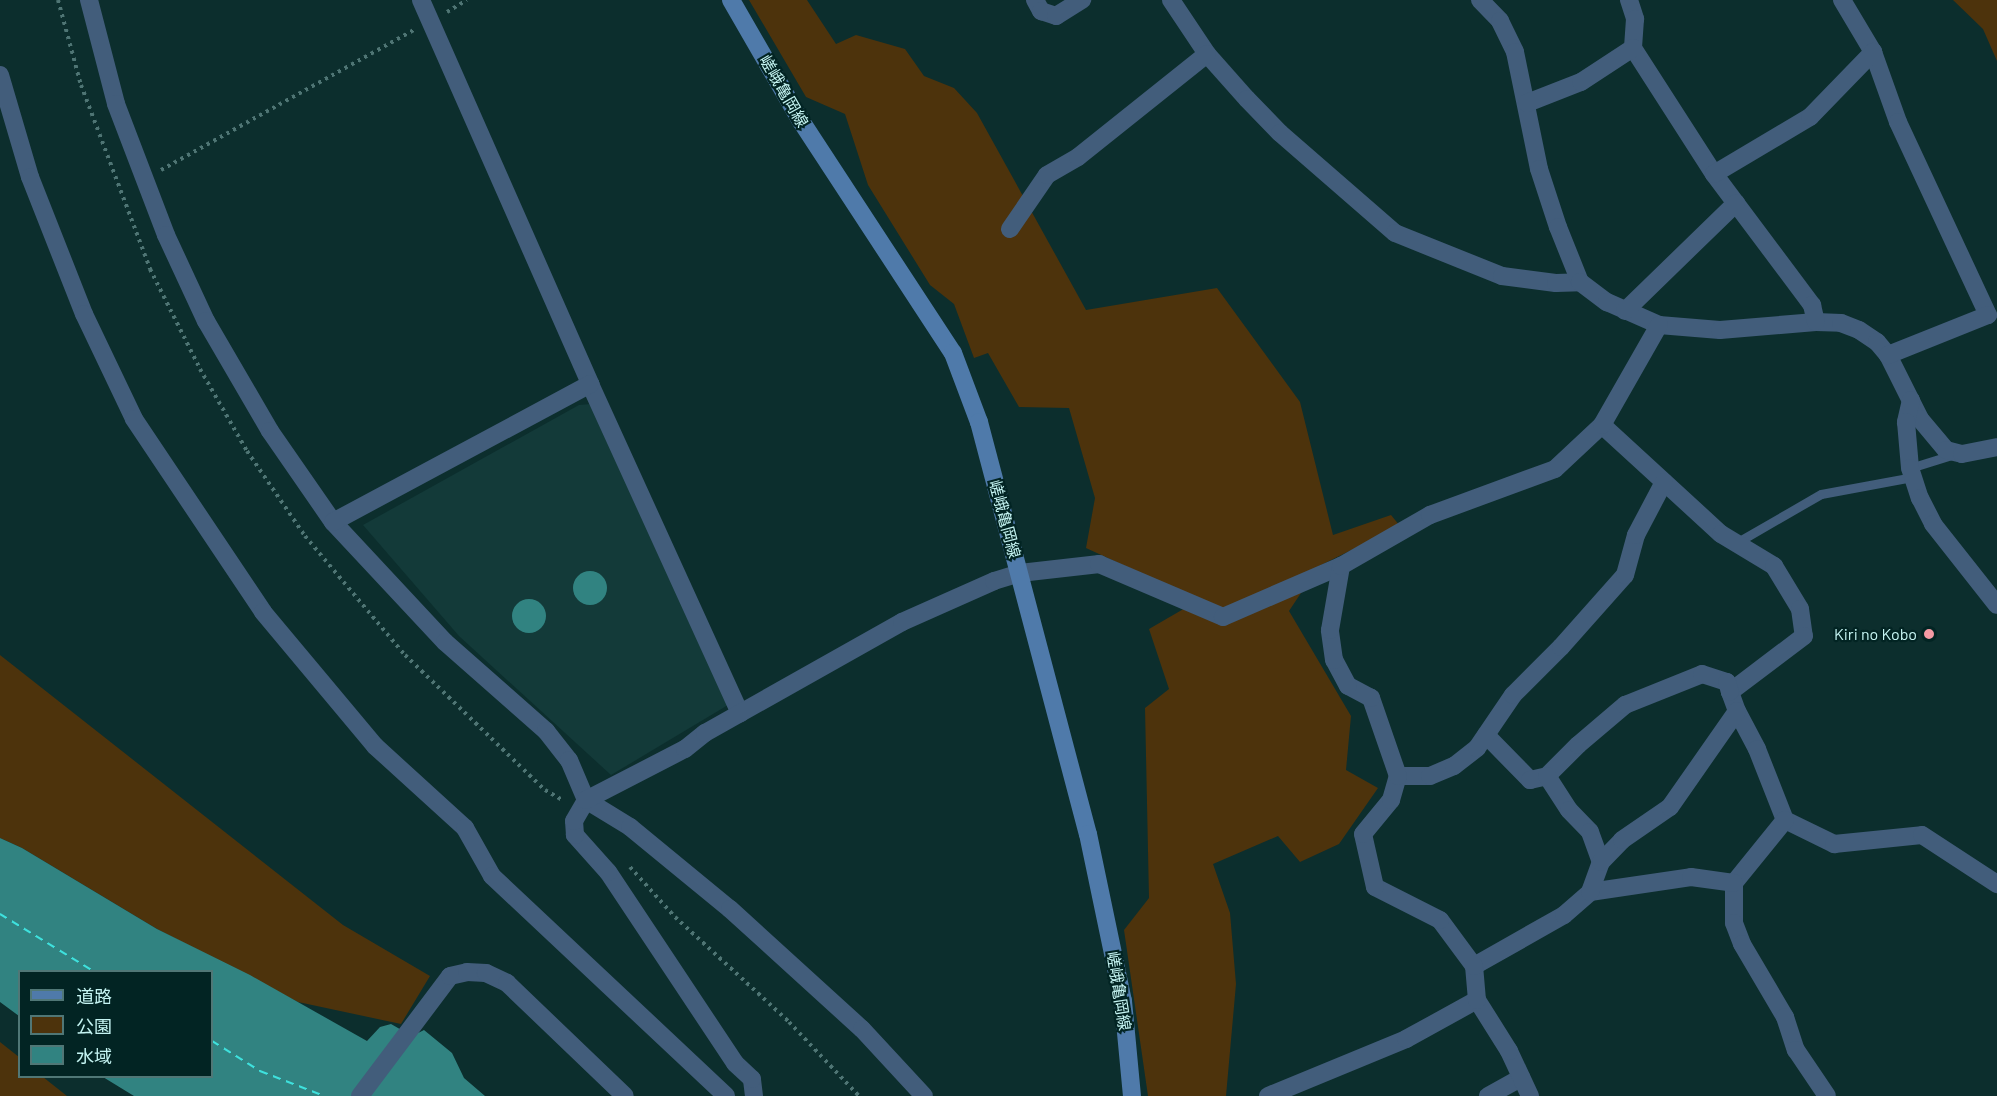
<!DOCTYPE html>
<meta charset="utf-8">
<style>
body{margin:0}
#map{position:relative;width:1997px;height:1096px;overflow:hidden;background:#0c2e2d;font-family:Barlow,"Noto Sans JP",sans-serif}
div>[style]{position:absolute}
.built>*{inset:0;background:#133a39}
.green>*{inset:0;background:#4d330c}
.water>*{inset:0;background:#318381}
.round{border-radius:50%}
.ferry>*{height:1.5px;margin-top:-0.75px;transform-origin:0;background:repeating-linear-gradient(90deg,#3ee1dd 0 8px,transparent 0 14px)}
.path>*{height:4px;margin-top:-2px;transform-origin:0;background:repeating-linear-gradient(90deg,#4f7574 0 3px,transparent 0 7.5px)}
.lane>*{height:9px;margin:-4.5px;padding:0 4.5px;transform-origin:4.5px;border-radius:4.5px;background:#425d7b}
.street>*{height:18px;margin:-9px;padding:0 9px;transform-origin:9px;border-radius:9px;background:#425d7b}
.secondary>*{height:18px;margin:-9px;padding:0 9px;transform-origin:9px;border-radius:9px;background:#4f7aaa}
.dots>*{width:16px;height:16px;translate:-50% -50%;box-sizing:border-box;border:3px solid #022423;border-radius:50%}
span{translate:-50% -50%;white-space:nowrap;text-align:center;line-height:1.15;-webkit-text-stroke:4.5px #022423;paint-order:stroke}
.street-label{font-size:16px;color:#c5f4f2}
.poi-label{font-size:16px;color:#c5f4f2}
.right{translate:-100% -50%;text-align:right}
.legend{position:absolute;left:18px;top:970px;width:195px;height:108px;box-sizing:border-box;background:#022423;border:2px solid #507776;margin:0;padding:8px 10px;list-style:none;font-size:18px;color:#c5f4f2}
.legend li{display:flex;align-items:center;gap:12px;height:30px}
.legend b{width:30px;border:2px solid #507776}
</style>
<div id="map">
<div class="built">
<i style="clip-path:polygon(591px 404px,728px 705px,611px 775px,459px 636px,363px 525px,579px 405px)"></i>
</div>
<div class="green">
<i style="clip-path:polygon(749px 0,807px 0,836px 44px,856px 35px,905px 49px,924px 76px,954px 88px,977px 113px,1086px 310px,1217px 288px,1300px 402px,1333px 535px,1391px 515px,1400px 526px,1319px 566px,1289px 611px,1351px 716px,1346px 770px,1378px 788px,1339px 844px,1300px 862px,1278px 836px,1213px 864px,1230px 913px,1236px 984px,1226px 1096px,1148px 1096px,1124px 930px,1149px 898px,1145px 708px,1169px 689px,1149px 629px,1199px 600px,1086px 548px,1095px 498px,1069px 408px,1019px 407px,988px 353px,974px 358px,954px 304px,930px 285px,868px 185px,845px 114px,806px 97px)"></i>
<i style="clip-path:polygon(1953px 0,1997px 0,1997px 61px,1983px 29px)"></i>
<i style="clip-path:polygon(0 655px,343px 925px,430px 976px,401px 1024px,298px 1002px,157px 929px,22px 848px,0 838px)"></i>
<i style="clip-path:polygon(0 1042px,19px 1057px,20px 1076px,43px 1077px,67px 1096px,0 1096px)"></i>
</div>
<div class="water">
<i class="round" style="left:573px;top:571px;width:34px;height:34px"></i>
<i class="round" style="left:512px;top:599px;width:34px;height:34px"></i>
<i style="clip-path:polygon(0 838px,22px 848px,157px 929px,250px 975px,367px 1041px,380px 1027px,391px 1024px,412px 1036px,424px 1030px,452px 1053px,464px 1078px,485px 1096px,134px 1096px,103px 1077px,212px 1076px,212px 972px,20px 972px,19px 1016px,0 1002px)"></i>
</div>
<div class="ferry">
<i style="left:0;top:914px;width:111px;rotate:31.4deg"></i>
<i style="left:212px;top:1041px;width:57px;rotate:32deg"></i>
<i style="left:260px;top:1071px;width:69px;rotate:21.3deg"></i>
</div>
<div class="path">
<i style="left:58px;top:0;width:88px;rotate:74.9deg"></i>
<i style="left:81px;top:85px;width:197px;rotate:69.4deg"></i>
<i style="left:150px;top:269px;width:112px;rotate:63.4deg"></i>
<i style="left:200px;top:369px;width:95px;rotate:60.2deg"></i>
<i style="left:247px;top:451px;width:103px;rotate:55.7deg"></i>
<i style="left:305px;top:536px;width:155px;rotate:50deg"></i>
<i style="left:405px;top:655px;width:194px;rotate:44deg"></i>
<i style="left:545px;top:790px;width:22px;rotate:30deg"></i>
<i style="left:447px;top:12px;width:23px;rotate:-31deg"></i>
<i style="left:161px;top:170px;width:289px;rotate:-29deg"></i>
<i style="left:630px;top:867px;width:67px;rotate:48deg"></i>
<i style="left:675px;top:917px;width:155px;rotate:42.6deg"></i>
<i style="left:789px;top:1022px;width:102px;rotate:46.6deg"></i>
</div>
<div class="lane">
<i style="left:1910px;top:468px;width:47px;rotate:-17.3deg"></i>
<i style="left:1736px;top:543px;width:98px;rotate:-30deg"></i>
<i style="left:1821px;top:494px;width:94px;rotate:-10.5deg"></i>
</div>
<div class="street">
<i style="left:89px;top:0;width:107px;rotate:75.4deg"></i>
<i style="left:116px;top:104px;width:140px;rotate:69.1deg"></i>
<i style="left:166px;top:235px;width:95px;rotate:65.1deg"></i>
<i style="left:206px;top:321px;width:127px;rotate:59.8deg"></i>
<i style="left:270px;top:431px;width:111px;rotate:55.3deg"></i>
<i style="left:333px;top:522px;width:164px;rotate:47deg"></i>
<i style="left:445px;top:642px;width:135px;rotate:41.4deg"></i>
<i style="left:546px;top:731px;width:37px;rotate:52deg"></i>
<i style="left:569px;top:760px;width:43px;rotate:67deg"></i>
<i style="left:586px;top:800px;width:52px;rotate:31.5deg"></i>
<i style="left:630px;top:827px;width:129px;rotate:39.4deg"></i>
<i style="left:730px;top:909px;width:178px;rotate:42.3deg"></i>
<i style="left:862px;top:1029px;width:91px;rotate:47.2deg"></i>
<i style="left:421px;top:0;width:420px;rotate:66.2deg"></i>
<i style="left:590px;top:384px;width:362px;rotate:65.5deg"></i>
<i style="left:1035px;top:0;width:13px;rotate:61deg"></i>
<i style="left:1041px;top:11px;width:16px;rotate:18deg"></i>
<i style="left:1056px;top:16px;width:31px;rotate:-32deg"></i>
<i style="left:1171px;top:0;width:65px;rotate:56.3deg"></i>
<i style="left:1207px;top:54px;width:60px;rotate:48.4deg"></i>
<i style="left:1247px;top:99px;width:47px;rotate:45.9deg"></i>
<i style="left:1280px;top:133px;width:152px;rotate:41deg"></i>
<i style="left:1395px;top:233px;width:115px;rotate:21.9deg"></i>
<i style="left:1502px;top:276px;width:54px;rotate:7.4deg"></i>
<i style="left:1556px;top:283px;width:24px;rotate:-2deg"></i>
<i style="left:1480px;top:0;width:29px;rotate:46deg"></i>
<i style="left:1500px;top:21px;width:34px;rotate:64deg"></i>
<i style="left:1515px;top:52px;width:119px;rotate:78.4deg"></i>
<i style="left:1539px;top:169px;width:61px;rotate:71.9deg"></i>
<i style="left:1558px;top:227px;width:59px;rotate:68.2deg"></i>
<i style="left:1580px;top:282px;width:34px;rotate:37deg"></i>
<i style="left:1607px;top:302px;width:57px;rotate:23.9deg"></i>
<i style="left:1659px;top:325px;width:61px;rotate:4.7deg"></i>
<i style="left:1720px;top:330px;width:96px;rotate:-4.8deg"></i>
<i style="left:1816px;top:322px;width:25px;rotate:2deg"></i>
<i style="left:1841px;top:323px;width:19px;rotate:21deg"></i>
<i style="left:1859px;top:330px;width:22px;rotate:34deg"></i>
<i style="left:1877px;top:342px;width:17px;rotate:50deg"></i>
<i style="left:1888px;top:355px;width:72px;rotate:63.4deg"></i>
<i style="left:1920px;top:419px;width:40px;rotate:50deg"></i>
<i style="left:1946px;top:450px;width:16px;rotate:14deg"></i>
<i style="left:1962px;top:454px;width:36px;rotate:-11deg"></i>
<i style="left:1629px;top:0;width:20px;rotate:72deg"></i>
<i style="left:1635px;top:19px;width:29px;rotate:94deg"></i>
<i style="left:1633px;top:48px;width:150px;rotate:57.3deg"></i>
<i style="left:1714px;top:174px;width:164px;rotate:53.2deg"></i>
<i style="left:1812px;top:305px;width:17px;rotate:77deg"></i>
<i style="left:1842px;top:0;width:61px;rotate:59.2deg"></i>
<i style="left:1873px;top:52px;width:74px;rotate:70.3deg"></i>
<i style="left:1898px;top:122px;width:213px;rotate:65deg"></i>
<i style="left:1988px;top:315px;width:108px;rotate:158.2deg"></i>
<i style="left:0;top:75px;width:106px;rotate:73.6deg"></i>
<i style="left:30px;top:177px;width:147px;rotate:68.5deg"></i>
<i style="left:84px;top:314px;width:116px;rotate:64.5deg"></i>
<i style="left:134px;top:419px;width:232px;rotate:56.2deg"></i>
<i style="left:263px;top:612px;width:175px;rotate:50.1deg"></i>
<i style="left:375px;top:746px;width:122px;rotate:42.3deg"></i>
<i style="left:465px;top:828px;width:55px;rotate:60.6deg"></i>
<i style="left:492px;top:876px;width:321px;rotate:43.2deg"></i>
<i style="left:1527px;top:103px;width:58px;rotate:-21.3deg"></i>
<i style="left:1581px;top:82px;width:62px;rotate:-33.2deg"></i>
<i style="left:1714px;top:174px;width:112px;rotate:-30.7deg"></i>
<i style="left:1810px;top:117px;width:91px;rotate:-45.9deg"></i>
<i style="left:1010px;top:229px;width:65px;rotate:-55.6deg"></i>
<i style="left:1047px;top:175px;width:36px;rotate:-30deg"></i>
<i style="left:1078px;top:157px;width:165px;rotate:-38.6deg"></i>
<i style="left:1625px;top:311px;width:155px;rotate:-44.2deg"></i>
<i style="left:1911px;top:400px;width:23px;rotate:103deg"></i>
<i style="left:1906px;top:422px;width:46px;rotate:85deg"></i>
<i style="left:1910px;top:468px;width:32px;rotate:72deg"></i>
<i style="left:1920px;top:498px;width:29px;rotate:63deg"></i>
<i style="left:1933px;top:524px;width:103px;rotate:51.7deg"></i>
<i style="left:1602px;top:425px;width:161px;rotate:42.5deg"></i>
<i style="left:1721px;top:534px;width:62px;rotate:31.1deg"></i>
<i style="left:1774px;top:566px;width:50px;rotate:58.8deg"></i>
<i style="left:1800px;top:609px;width:27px;rotate:82deg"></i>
<i style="left:1804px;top:636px;width:93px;rotate:142.9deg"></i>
<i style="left:1730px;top:692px;width:20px;rotate:70deg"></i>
<i style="left:1737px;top:711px;width:43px;rotate:62.2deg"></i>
<i style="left:1757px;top:749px;width:76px;rotate:68.5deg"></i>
<i style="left:1785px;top:820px;width:55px;rotate:26.1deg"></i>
<i style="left:1834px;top:844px;width:88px;rotate:-5.8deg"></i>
<i style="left:1922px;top:835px;width:90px;rotate:33.2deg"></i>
<i style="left:333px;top:522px;width:292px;rotate:-28.2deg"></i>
<i style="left:1486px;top:735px;width:63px;rotate:45.6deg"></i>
<i style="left:1530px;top:780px;width:17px;rotate:-13deg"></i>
<i style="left:1547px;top:776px;width:44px;rotate:-45deg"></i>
<i style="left:1578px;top:745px;width:62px;rotate:-40.4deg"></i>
<i style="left:1625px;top:705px;width:83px;rotate:-21.9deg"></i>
<i style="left:1702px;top:674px;width:26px;rotate:18deg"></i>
<i style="left:1727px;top:682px;width:10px;rotate:73deg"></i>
<i style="left:1398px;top:776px;width:32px"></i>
<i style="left:1430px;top:776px;width:26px;rotate:-23deg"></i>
<i style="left:1454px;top:766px;width:29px;rotate:-38deg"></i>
<i style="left:1477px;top:748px;width:64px;rotate:-55.8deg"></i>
<i style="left:1513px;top:695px;width:68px;rotate:-45deg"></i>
<i style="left:1561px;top:647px;width:96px;rotate:-48.4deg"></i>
<i style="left:1625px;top:575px;width:41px;rotate:-74.6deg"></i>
<i style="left:1636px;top:535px;width:60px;rotate:-62.2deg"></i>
<i style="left:1547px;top:776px;width:40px;rotate:57.1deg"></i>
<i style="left:1569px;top:810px;width:30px;rotate:46deg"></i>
<i style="left:1590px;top:832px;width:32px;rotate:70deg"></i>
<i style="left:1785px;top:820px;width:81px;rotate:129deg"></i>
<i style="left:1734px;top:883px;width:40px;rotate:90deg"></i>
<i style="left:1734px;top:923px;width:22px;rotate:69deg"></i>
<i style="left:1742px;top:944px;width:85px;rotate:59.5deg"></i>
<i style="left:1785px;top:1017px;width:35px;rotate:72deg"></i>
<i style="left:1796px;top:1050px;width:55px;rotate:56deg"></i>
<i style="left:1590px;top:892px;width:102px;rotate:-8.4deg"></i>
<i style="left:1691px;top:877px;width:43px;rotate:7.9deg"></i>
<i style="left:1474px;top:966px;width:103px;rotate:-29.5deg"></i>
<i style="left:1564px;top:915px;width:35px;rotate:-41deg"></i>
<i style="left:1590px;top:892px;width:32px;rotate:-70deg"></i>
<i style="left:1601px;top:862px;width:30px;rotate:-46deg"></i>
<i style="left:1622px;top:840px;width:58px;rotate:-34.5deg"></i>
<i style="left:1670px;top:807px;width:117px;rotate:-55.1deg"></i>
<i style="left:360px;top:1096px;width:150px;rotate:-53.1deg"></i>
<i style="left:450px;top:976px;width:17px;rotate:-13deg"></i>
<i style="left:467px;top:972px;width:19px;rotate:3deg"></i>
<i style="left:486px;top:973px;width:23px;rotate:25deg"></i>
<i style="left:507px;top:983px;width:163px;rotate:43.8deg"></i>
<i style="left:754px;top:1096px;width:17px;rotate:-97deg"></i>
<i style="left:752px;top:1079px;width:23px;rotate:-137deg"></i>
<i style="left:735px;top:1063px;width:229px;rotate:-123.6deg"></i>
<i style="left:608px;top:872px;width:50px;rotate:-131.7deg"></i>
<i style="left:575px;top:835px;width:14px;rotate:-94deg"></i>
<i style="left:574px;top:821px;width:24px;rotate:-60deg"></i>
<i style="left:586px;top:800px;width:111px;rotate:-27.3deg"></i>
<i style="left:685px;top:749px;width:26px;rotate:-39deg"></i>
<i style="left:705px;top:733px;width:226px;rotate:-29.4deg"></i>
<i style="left:902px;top:622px;width:101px;rotate:-24deg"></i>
<i style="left:994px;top:581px;width:27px;rotate:-17deg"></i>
<i style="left:1020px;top:573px;width:80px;rotate:-6.5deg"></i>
<i style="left:1099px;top:564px;width:135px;rotate:23.1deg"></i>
<i style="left:1223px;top:617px;width:129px;rotate:-23.4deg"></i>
<i style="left:1268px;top:1096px;width:149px;rotate:-22.4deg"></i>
<i style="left:1406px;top:1039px;width:81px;rotate:-28.8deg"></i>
<i style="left:1488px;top:1096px;width:38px;rotate:-29deg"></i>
<i style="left:1530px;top:1096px;width:50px;rotate:-115deg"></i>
<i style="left:1509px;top:1051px;width:60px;rotate:-122.1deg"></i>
<i style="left:1477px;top:1000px;width:34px;rotate:-95deg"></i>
<i style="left:1474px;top:966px;width:57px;rotate:-126.5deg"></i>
<i style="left:1440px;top:920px;width:73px;rotate:-153.1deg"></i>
<i style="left:1375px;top:887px;width:54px;rotate:-102.8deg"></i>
<i style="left:1363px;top:834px;width:44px;rotate:-50.5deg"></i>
<i style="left:1391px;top:800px;width:25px;rotate:-74deg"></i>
<i style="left:1398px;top:776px;width:83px;rotate:-109.1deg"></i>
<i style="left:1371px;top:698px;width:26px;rotate:-152deg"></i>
<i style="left:1348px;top:686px;width:30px;rotate:-118deg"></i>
<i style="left:1334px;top:660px;width:30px;rotate:-98deg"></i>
<i style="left:1330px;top:630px;width:65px;rotate:-80.2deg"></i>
<i style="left:1341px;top:566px;width:103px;rotate:-29.8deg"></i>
<i style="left:1430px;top:515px;width:133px;rotate:-20.2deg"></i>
<i style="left:1555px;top:469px;width:64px;rotate:-43.1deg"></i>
<i style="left:1602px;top:425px;width:115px;rotate:-60.3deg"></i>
</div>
<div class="secondary">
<i style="left:731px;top:0;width:140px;rotate:60deg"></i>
<i style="left:801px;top:121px;width:277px;rotate:56.8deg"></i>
<i style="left:953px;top:353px;width:74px;rotate:69.4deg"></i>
<i style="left:979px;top:422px;width:426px;rotate:75.2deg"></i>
<i style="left:1088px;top:834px;width:171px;rotate:78.2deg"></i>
<i style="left:1123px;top:1001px;width:95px;rotate:84.6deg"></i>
</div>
<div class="dots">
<i style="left:1929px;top:634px;background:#f49aa4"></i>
</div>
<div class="street-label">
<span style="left:784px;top:91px;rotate:60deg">嵯峨亀岡線</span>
<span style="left:1005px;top:519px;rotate:75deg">嵯峨亀岡線</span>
<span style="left:1119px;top:991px;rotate:81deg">嵯峨亀岡線</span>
</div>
<div class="poi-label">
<span class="right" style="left:1917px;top:634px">Kiri no Kobo</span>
</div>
<ul class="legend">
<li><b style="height:8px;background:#4f7aaa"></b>道路</li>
<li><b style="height:16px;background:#4d330c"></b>公園</li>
<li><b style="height:16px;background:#318381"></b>水域</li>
</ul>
</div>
